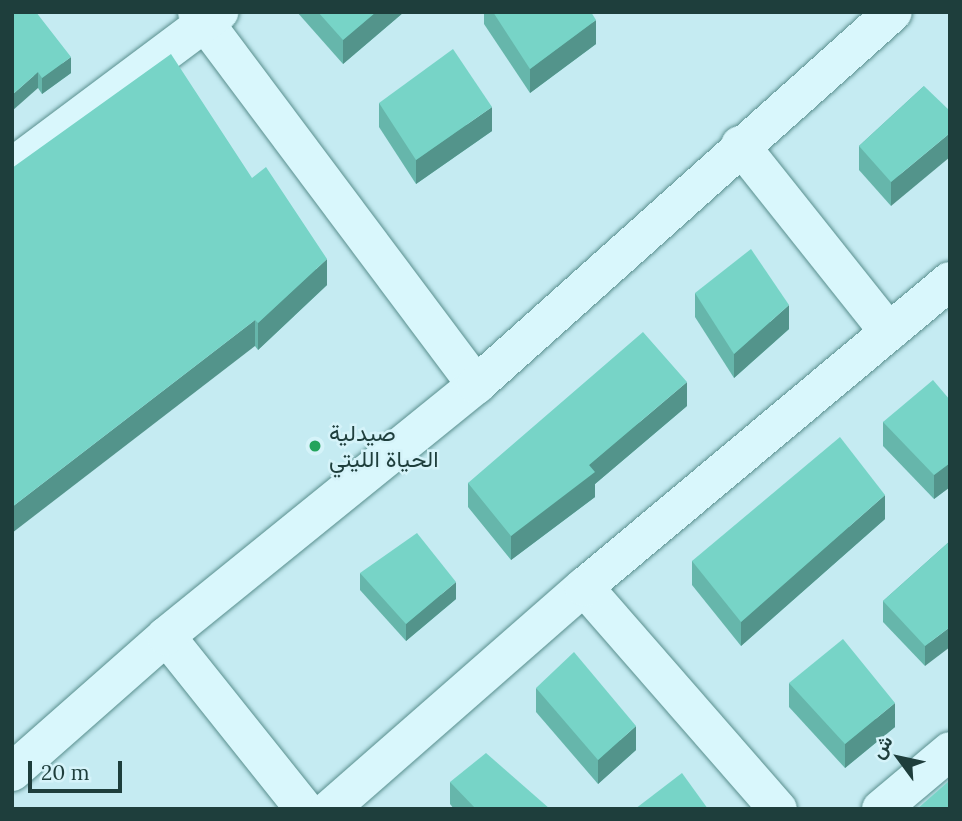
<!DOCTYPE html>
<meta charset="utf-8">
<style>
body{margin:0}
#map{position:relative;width:962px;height:821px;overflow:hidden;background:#c5ebf2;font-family:Lora,Vazirmatn,serif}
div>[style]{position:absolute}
.roads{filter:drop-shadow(0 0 2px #598f8e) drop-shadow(0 0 2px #598f8e)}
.minor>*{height:38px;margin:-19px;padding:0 19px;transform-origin:19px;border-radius:19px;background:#d9f7fc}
.wall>*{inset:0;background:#66b6ab}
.shaded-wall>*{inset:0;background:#53948b}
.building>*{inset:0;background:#77d4c7}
.dots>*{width:19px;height:19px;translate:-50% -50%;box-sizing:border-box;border:4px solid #d5f3f9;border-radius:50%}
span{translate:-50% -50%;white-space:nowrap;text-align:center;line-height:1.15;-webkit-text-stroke:5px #d5f3f9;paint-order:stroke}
.poi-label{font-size:23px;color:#1e3e3c}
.left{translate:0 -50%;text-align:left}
.frame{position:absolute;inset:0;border:14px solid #1e3e3c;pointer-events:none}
.north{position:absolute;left:864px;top:723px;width:70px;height:70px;-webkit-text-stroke:5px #d5f3f9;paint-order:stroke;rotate:303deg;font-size:19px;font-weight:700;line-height:28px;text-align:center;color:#1e3e3c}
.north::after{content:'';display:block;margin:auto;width:24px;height:32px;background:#1e3e3c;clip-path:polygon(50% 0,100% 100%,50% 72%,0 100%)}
.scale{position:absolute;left:28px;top:761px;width:94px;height:32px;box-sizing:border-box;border:4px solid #1e3e3c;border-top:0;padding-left:9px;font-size:21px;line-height:24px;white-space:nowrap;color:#1e3e3c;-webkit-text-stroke:5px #d5f3f9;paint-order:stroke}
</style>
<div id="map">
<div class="roads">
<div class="minor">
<i style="left:197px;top:12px;width:466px;rotate:53.2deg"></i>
<i style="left:740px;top:145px;width:239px;rotate:51.5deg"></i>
<i style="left:12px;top:167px;width:259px;rotate:-36.8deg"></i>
<i style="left:584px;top:587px;width:295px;rotate:48.9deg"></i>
<i style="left:166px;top:636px;width:221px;rotate:51.4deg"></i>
<i style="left:12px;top:772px;width:205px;rotate:-41.4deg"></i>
<i style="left:166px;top:636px;width:399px;rotate:-39deg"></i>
<i style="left:476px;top:385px;width:559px;rotate:-41.81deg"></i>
<i style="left:330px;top:809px;width:337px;rotate:-41.2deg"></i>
<i style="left:584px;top:587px;width:477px;rotate:-39.9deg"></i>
<i style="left:881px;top:809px;width:90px;rotate:-40deg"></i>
</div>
</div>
<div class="wall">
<i style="clip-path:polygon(12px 12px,71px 73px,42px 94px,38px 88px)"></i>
<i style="clip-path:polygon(297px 12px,404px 12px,343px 64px)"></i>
<i style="clip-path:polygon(484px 12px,591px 12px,596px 44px,530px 93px,484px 24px)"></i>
<i style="clip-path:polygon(924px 86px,891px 206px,859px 170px,859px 146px)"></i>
<i style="clip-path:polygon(379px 103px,492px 131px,416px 184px,379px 127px)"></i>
<i style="clip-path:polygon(252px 178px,327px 285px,258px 350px,255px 346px)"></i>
<i style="clip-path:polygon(695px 293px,789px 329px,734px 378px,695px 317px)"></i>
<i style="clip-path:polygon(950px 400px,950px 487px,934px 499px,883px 446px,883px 422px)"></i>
<i style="clip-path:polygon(687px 406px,595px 484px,595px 497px,511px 560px,468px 507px,468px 483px)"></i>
<i style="clip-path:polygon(885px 519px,741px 646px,692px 585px,692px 561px)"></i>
<i style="clip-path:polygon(950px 541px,925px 666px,883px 622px,883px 601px)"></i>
<i style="clip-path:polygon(360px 573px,456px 599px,406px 641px,360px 590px)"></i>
<i style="clip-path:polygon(789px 683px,895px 727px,845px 768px,789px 707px)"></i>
<i style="clip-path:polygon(536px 688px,636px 750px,598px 784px,536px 712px)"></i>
<i style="clip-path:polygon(450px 782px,550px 809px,454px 809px,450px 804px)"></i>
</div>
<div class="shaded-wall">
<i style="clip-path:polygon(376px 12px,404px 12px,343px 64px,343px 40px)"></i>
<i style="clip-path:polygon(596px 20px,596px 44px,530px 93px,530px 69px)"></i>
<i style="clip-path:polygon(71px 57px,71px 73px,42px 94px,42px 78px)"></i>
<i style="clip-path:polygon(38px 72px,38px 88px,12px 111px,12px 95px)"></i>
<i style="clip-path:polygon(492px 107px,492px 131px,416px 184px,416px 160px)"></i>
<i style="clip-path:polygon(950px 133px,950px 157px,891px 206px,891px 182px)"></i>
<i style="clip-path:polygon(327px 259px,327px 285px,258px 350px,258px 323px)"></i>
<i style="clip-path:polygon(789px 305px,789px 329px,734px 378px,734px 354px)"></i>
<i style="clip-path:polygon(255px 320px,255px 346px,12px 533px,12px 507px)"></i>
<i style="clip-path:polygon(687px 382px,687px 406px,595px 484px,595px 497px,511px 560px,511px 536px,589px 465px)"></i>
<i style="clip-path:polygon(950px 463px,950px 487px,934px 499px,934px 475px)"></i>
<i style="clip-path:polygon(885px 495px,885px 519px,741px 646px,741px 622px)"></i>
<i style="clip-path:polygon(456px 582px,456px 599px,406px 641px,406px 624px)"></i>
<i style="clip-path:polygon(950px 627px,950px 647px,925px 666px,925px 646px)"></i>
<i style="clip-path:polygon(895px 703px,895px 727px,845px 768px,845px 744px)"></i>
<i style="clip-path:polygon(636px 726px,636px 750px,598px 784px,598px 760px)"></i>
</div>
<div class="building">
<i style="clip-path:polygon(12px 12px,36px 12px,71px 57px,42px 78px,38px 72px,12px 95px)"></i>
<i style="clip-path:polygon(318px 12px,376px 12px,343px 40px)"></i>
<i style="clip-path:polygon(493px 12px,591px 12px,596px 20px,530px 69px)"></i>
<i style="clip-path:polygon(453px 49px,492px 107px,416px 160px,379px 103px)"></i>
<i style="clip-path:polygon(171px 54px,252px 178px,266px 167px,327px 259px,258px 323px,255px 320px,12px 507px,12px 168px)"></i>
<i style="clip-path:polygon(924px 86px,950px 111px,950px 133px,891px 182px,859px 146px)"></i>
<i style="clip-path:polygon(751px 249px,789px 305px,734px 354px,695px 293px)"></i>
<i style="clip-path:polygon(643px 332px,687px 382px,589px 465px,595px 472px,511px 536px,468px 483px)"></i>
<i style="clip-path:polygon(933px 380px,950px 400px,950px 463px,934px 475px,883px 422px)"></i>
<i style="clip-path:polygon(840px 437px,885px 495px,741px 622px,692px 561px)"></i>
<i style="clip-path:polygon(417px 533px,456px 582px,406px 624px,360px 573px)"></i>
<i style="clip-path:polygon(950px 541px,950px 627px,925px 646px,883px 601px)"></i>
<i style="clip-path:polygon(843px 639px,895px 703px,845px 744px,789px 683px)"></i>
<i style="clip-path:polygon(574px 652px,636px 726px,598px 760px,536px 688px)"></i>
<i style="clip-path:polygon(486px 753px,550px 809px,476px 809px,450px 782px)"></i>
<i style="clip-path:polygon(682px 773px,708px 809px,635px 809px)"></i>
<i style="clip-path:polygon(950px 780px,950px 809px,917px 809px)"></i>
</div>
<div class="dots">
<i style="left:315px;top:446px;background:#23a45c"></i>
</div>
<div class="poi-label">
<span class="left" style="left:329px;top:446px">صيدلية<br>الحياة الليتي</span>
</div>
<div class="frame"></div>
<div class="north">ش</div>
<div class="scale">20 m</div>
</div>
